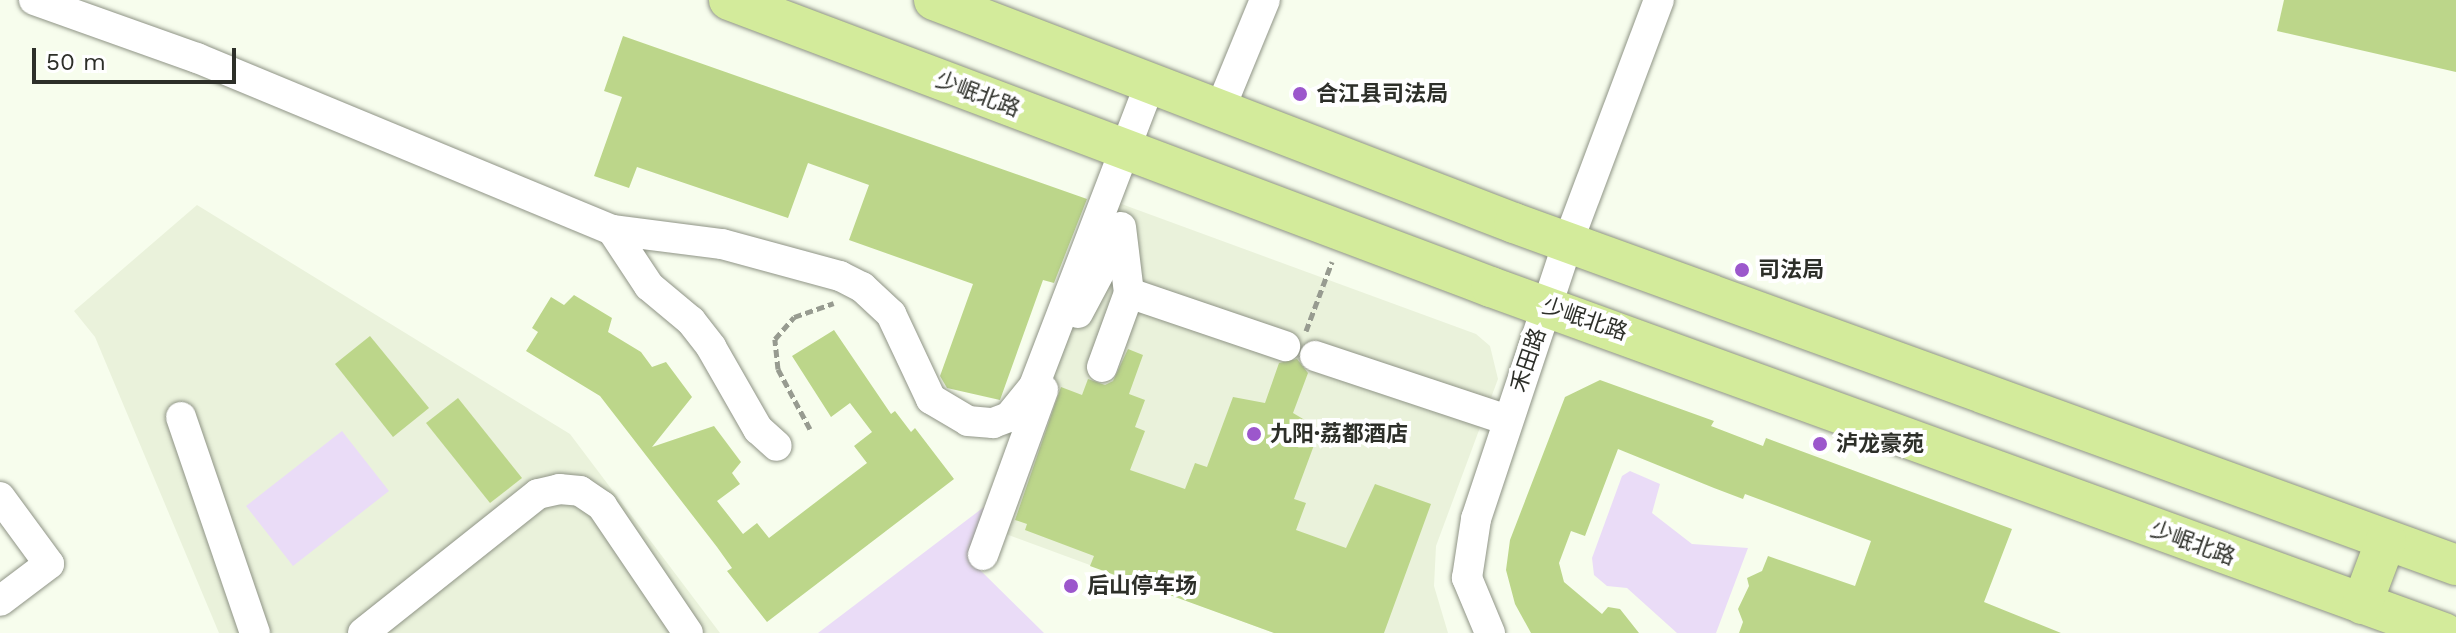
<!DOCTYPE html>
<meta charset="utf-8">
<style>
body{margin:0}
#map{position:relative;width:2456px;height:633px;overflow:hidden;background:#f7fded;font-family:"Work Sans","Noto Sans SC",sans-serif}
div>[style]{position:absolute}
.built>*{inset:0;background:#eaf2db}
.green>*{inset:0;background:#eadcf7}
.building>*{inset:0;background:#bcd68a}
.path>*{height:5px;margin-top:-2.5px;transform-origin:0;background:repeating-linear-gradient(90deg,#979b90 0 8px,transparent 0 12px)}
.roads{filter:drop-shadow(0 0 2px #8f9486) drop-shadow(0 0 2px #8f9486)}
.minor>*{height:30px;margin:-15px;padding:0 15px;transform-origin:15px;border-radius:15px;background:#fff}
.major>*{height:40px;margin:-20px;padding:0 20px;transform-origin:20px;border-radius:20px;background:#d3eb9b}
.dots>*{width:22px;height:22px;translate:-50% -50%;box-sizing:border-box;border:4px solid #fff;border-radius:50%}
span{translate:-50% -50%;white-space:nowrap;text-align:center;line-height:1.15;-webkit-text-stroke:8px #fff;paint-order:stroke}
.street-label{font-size:22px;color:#2d2f29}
.poi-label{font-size:22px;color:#2d2f29;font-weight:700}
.left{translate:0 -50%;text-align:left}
.scale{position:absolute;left:32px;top:48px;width:204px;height:36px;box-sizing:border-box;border:4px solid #2d2f29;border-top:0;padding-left:10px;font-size:24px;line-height:28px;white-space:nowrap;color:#2d2f29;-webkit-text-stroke:6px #fff;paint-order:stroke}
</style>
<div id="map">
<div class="built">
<i style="clip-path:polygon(1116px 202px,1476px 334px,1490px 346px,1498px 379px,1436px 546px,1434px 586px,1448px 633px,1274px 633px,1003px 533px,984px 507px,1010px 488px)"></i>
<i style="clip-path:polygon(197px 205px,570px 434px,720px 633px,219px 633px,95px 337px,74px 311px)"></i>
</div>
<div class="green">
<i style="clip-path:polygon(342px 431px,389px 491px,293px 566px,246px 506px)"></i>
<i style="clip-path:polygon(1630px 471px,1660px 484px,1652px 513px,1692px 544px,1748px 548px,1716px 633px,1677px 633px,1627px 588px,1607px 586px,1594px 575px,1592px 558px,1622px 476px)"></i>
<i style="clip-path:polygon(984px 507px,993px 521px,977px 567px,1044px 633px,818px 633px)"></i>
</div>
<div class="building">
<i style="clip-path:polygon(2284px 0,2456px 0,2456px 72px,2277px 31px)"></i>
<i style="clip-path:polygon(623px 36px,1087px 199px,1054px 283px,1043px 280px,1000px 400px,947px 388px,940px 376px,973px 284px,849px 240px,869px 185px,808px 163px,788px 218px,637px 167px,629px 188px,594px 176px,622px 97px,604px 91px)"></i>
<i style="clip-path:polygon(574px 295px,612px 318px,608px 332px,641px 352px,652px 367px,666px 362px,692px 397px,652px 447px,714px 426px,741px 462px,732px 473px,740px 484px,717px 501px,743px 534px,757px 523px,769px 538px,867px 463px,854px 446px,872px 432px,850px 403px,831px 417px,792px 356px,834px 330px,891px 414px,895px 411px,911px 432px,915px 428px,954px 479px,767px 622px,727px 571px,732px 568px,717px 547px,600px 396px,526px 351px,538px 332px,532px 328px,551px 297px,564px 305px)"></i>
<i style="clip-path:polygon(370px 336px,429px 408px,393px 437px,335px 364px)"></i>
<i style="clip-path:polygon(1128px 349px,1143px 355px,1129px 394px,1145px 400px,1135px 427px,1145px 431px,1130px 470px,1185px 489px,1195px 463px,1207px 467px,1233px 397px,1265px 403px,1279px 363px,1297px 359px,1308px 373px,1293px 413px,1320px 429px,1294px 499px,1306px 503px,1296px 530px,1346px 548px,1375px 484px,1431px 504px,1384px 633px,1274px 633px,1090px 566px,1094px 556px,1025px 530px,1027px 524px,1015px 520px,1061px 387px,1082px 395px,1088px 379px,1105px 385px,1113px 381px)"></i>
<i style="clip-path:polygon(1600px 380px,1714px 421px,1711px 426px,1763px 446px,1766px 438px,2012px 529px,1984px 602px,2061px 633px,1739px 633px,1743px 622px,1738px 609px,1749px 586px,1747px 578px,1762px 571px,1768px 556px,1855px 586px,1871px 541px,1745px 494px,1743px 499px,1714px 488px,1618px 449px,1585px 536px,1571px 531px,1559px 563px,1564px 582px,1602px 614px,1608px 607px,1620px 609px,1639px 633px,1531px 633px,1515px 604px,1506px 570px,1510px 540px,1565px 397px)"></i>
<i style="clip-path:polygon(458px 398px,522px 478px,490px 503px,426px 423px)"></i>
</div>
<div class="path">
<i style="left:1306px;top:331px;width:74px;rotate:-69.4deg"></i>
<i style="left:810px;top:429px;width:68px;rotate:-118.1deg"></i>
<i style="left:778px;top:369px;width:30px;rotate:-96deg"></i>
<i style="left:775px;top:339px;width:29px;rotate:-49deg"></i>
<i style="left:794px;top:317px;width:42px;rotate:-19.3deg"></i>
</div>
<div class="roads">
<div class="minor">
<i style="left:34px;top:0;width:173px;rotate:19.6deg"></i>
<i style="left:197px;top:58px;width:449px;rotate:22.5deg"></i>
<i style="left:612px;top:230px;width:111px;rotate:7.3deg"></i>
<i style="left:722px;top:244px;width:122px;rotate:15.2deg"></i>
<i style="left:840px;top:276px;width:25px;rotate:27deg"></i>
<i style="left:862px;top:287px;width:40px;rotate:43deg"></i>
<i style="left:891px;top:314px;width:94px;rotate:64.8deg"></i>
<i style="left:931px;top:399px;width:43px;rotate:30.7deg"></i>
<i style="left:968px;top:421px;width:25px;rotate:5deg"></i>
<i style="left:993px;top:423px;width:17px;rotate:-21deg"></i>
<i style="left:1009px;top:417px;width:40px;rotate:-51deg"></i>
<i style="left:1034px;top:386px;width:324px;rotate:-69deg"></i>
<i style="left:1220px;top:109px;width:118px;rotate:-67.6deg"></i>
<i style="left:1121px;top:227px;width:66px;rotate:83.1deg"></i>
<i style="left:1129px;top:293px;width:165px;rotate:18.8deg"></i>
<i style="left:612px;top:230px;width:67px;rotate:56.5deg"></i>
<i style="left:649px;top:286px;width:55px;rotate:39.8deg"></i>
<i style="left:691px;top:321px;width:33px;rotate:52deg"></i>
<i style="left:711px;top:347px;width:95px;rotate:60.2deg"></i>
<i style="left:758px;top:429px;width:25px;rotate:42deg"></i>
<i style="left:1078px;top:313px;width:89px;rotate:-62deg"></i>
<i style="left:1315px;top:356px;width:202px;rotate:18.4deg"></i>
<i style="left:1102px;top:367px;width:79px;rotate:-70deg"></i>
<i style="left:181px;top:417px;width:228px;rotate:71.1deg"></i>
<i style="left:0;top:497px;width:83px;rotate:53.8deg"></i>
<i style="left:49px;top:564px;width:61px;rotate:142.9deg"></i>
<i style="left:983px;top:555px;width:176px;rotate:-70deg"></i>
<i style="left:363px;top:633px;width:223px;rotate:-38.5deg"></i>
<i style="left:538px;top:494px;width:22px;rotate:-13deg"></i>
<i style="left:559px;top:489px;width:21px;rotate:5deg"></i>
<i style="left:580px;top:491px;width:27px;rotate:34deg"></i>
<i style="left:602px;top:506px;width:153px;rotate:55.9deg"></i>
<i style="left:1490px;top:633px;width:60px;rotate:-112.7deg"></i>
<i style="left:1467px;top:578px;width:60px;rotate:-81.3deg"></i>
<i style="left:1476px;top:519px;width:292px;rotate:-71.6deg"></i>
<i style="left:1568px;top:242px;width:259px;rotate:-69.4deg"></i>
</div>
<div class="major">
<i style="left:729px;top:0;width:814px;rotate:20.64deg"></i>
<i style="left:1491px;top:287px;width:1014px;rotate:19.95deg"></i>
<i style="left:934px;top:0;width:621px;rotate:21.03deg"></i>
<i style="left:1514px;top:223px;width:1002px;rotate:19.95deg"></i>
<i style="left:2362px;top:604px;width:68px;rotate:-69.4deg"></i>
</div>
</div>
<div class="dots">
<i style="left:1300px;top:94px;background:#9c57cc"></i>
<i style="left:1742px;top:270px;background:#9c57cc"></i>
<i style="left:1254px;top:434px;background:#9c57cc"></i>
<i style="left:1820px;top:444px;background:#9c57cc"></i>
<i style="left:1071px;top:586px;background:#9c57cc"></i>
</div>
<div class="street-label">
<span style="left:978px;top:94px;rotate:21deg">少岷北路</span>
<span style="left:1585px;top:319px;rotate:19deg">少岷北路</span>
<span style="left:1528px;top:360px;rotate:-71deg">禾田路</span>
<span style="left:2193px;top:543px;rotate:20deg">少岷北路</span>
</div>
<div class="poi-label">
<span class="left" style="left:1316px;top:94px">合江县司法局</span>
<span class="left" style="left:1758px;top:270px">司法局</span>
<span class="left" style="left:1270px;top:434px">九阳·荔都酒店</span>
<span class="left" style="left:1836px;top:444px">泸龙豪苑</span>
<span class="left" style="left:1087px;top:586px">后山停车场</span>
</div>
<div class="scale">50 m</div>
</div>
